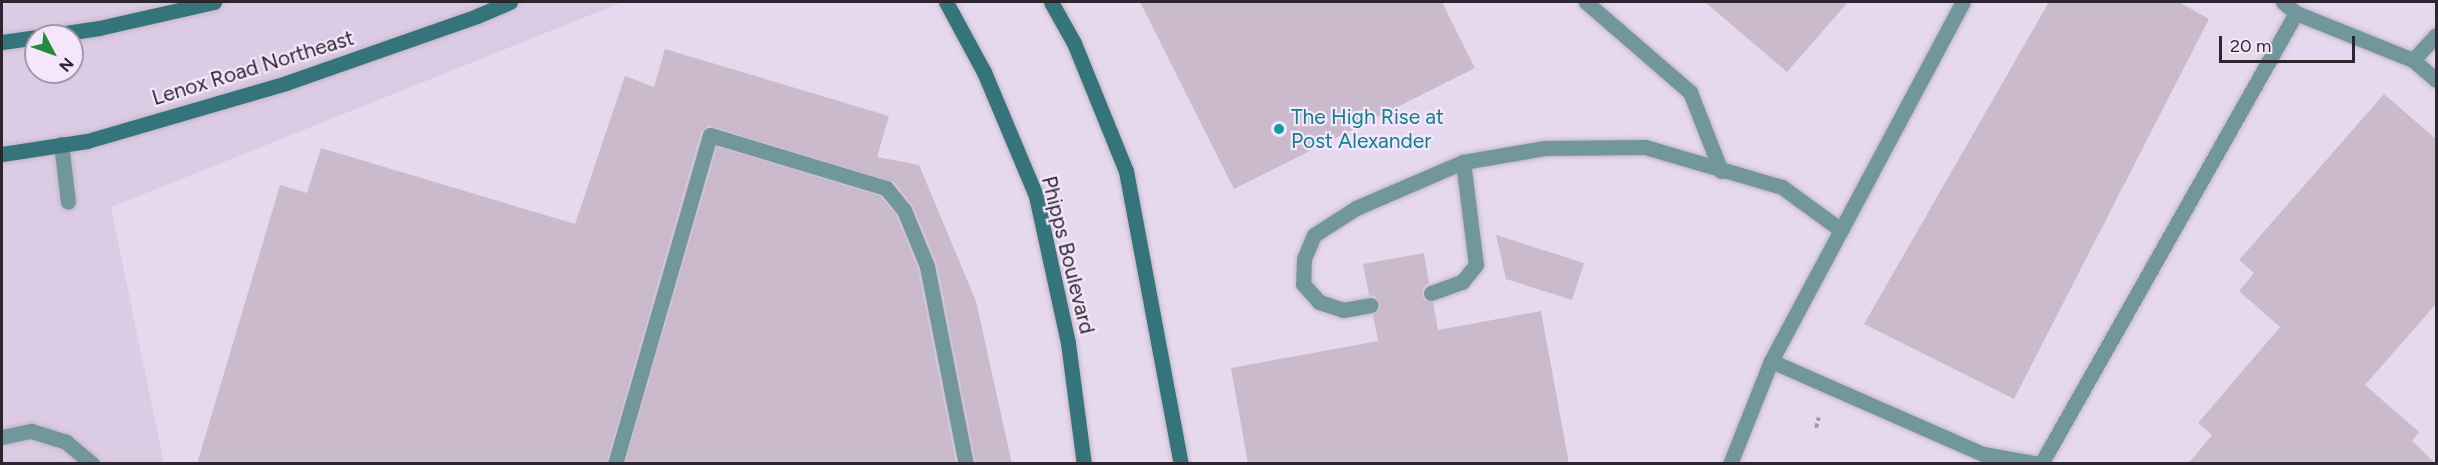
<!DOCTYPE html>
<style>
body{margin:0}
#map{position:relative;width:2438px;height:465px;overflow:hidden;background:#e7d9ed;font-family:Figtree,sans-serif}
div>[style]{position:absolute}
.built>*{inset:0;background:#dccbe4}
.building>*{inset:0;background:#cbbacc}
.path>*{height:4px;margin-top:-2px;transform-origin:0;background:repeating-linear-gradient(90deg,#a69bab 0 4.5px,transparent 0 7.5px)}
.roads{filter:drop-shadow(0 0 2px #c2b5c7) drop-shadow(0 0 2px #c2b5c7)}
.service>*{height:15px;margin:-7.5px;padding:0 7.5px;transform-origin:7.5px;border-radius:7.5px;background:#71979c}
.minor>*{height:15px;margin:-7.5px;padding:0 7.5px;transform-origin:7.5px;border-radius:7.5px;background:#71979c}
.secondary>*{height:15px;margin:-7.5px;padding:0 7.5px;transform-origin:7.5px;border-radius:7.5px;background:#36747b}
.dots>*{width:16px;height:16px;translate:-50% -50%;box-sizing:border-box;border:3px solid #f5e6fb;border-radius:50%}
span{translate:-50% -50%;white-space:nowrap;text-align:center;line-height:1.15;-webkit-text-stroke:4.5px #f5e6fb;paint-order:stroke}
.street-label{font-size:21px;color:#2c272e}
.culture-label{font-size:21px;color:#0d838f}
.left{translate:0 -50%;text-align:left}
.frame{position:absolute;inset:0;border:3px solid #2c272e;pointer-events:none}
.north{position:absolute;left:24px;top:24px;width:60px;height:60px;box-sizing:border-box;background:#f5e6fb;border:2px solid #a59aa9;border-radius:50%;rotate:131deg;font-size:16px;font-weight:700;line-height:24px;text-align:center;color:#2c272e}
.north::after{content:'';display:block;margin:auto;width:21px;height:27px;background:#248b41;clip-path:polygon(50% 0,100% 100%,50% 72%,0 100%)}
.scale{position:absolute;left:2219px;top:36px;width:136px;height:27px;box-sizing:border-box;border:3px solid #2c272e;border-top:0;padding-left:8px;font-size:18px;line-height:21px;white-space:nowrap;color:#2c272e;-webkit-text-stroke:4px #f5e6fb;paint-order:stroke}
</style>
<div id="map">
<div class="built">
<i style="clip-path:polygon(evenodd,2px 2px,623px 2px,111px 207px,164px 464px,2px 463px,2px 2px,36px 36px,72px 36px,72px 72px,36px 72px,36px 36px)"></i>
</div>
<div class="building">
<i style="clip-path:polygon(1140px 2px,1442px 2px,1475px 68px,1234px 189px)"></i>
<i style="clip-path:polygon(1705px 2px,1848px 2px,1787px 72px)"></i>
<i style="clip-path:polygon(2049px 2px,2179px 2px,2209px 19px,2014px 399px,1864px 324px)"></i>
<i style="clip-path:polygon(665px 49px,889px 116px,877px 157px,919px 165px,976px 301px,1012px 464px,976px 464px,937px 264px,913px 206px,894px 182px,708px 125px,701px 132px,606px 464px,197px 464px,280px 185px,307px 193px,321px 148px,575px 224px,625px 76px,654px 87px)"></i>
<i style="clip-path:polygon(2384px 94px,2436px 139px,2436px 304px,2365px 385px,2419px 432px,2412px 441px,2436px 464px,2188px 464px,2212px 435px,2198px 423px,2280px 327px,2239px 291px,2254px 273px,2239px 260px)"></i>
<i style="clip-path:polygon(717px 147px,880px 196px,896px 215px,918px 269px,956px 464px,625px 464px)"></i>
<i style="clip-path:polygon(1496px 235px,1584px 263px,1572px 300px,1506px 279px)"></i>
<i style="clip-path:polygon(1424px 253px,1429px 283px,1423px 287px,1422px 296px,1425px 301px,1433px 302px,1438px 330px,1541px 311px,1569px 464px,1248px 464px,1231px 368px,1378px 341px,1373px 315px,1380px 309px,1380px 303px,1375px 296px,1369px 295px,1363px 264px)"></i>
</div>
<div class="path">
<i style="left:1816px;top:428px;width:11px;rotate:-75deg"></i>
</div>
<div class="roads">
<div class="service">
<i style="left:2413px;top:60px;width:34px;rotate:-47deg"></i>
<i style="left:61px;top:144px;width:58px;rotate:83.1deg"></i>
<i style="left:1314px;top:235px;width:26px;rotate:113deg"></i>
<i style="left:1304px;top:259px;width:25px;rotate:92deg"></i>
<i style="left:1303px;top:284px;width:24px;rotate:48deg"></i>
<i style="left:1319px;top:302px;width:25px;rotate:18deg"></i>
<i style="left:1343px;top:310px;width:28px;rotate:-10deg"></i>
<i style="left:1431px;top:293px;width:33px;rotate:-20deg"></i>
<i style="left:1462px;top:282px;width:22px;rotate:-51deg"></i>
<i style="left:1476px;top:265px;width:104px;rotate:-97.2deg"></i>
<i style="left:2px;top:437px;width:30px;rotate:-12deg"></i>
<i style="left:31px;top:431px;width:37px;rotate:17deg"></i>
<i style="left:66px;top:442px;width:34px;rotate:40deg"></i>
<i style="left:615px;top:464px;width:342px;rotate:-73.9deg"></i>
<i style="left:710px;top:135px;width:184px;rotate:16.8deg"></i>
<i style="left:886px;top:188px;width:28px;rotate:51deg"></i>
<i style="left:904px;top:210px;width:61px;rotate:67.7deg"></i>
<i style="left:927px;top:266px;width:202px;rotate:78.9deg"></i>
</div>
<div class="minor">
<i style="left:1586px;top:2px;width:138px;rotate:40.9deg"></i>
<i style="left:1690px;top:92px;width:85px;rotate:68.6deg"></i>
<i style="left:2283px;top:2px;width:17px;rotate:40deg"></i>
<i style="left:2296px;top:13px;width:126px;rotate:21.9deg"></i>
<i style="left:2413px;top:60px;width:30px;rotate:41deg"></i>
<i style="left:1314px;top:235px;width:50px;rotate:-32.7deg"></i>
<i style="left:1356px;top:208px;width:116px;rotate:-23.3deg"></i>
<i style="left:1463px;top:162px;width:83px;rotate:-9.7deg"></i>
<i style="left:1545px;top:148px;width:100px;rotate:-0.6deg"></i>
<i style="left:1645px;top:147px;width:143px;rotate:16.3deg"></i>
<i style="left:1782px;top:187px;width:73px;rotate:36.1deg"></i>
<i style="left:1771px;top:361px;width:232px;rotate:23.7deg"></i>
<i style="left:1983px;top:454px;width:58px;rotate:10deg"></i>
<i style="left:1730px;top:464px;width:111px;rotate:-68.3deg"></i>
<i style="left:1771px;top:361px;width:407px;rotate:-61.9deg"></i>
<i style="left:2041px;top:464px;width:518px;rotate:-60.52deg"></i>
</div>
<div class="secondary">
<i style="left:946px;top:2px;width:80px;rotate:61.5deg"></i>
<i style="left:984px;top:72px;width:134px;rotate:67.2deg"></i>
<i style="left:1036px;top:196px;width:150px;rotate:77.7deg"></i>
<i style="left:1068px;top:343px;width:122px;rotate:82.5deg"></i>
<i style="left:1051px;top:2px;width:47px;rotate:60.7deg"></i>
<i style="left:1074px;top:43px;width:138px;rotate:67.9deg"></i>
<i style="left:1126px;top:171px;width:298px;rotate:79.4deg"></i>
<i style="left:45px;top:36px;width:55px;rotate:-8.4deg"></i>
<i style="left:99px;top:28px;width:118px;rotate:-12.7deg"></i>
<i style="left:2px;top:42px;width:34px;rotate:-8deg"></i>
<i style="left:2px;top:154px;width:86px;rotate:-8.7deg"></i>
<i style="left:87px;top:141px;width:207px;rotate:-16.2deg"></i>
<i style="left:286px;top:83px;width:202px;rotate:-19.3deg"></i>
<i style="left:477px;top:16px;width:36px;rotate:-23deg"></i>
</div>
</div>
<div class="dots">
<i style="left:1279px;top:129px;background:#0f9aa8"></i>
</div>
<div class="street-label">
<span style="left:253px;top:68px;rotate:-17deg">Lenox Road Northeast</span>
<span style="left:1068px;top:255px;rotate:76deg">Phipps Boulevard</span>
</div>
<div class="culture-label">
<span class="left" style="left:1291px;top:129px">The High Rise at<br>Post Alexander</span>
</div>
<div class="frame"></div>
<div class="north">N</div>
<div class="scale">20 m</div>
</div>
